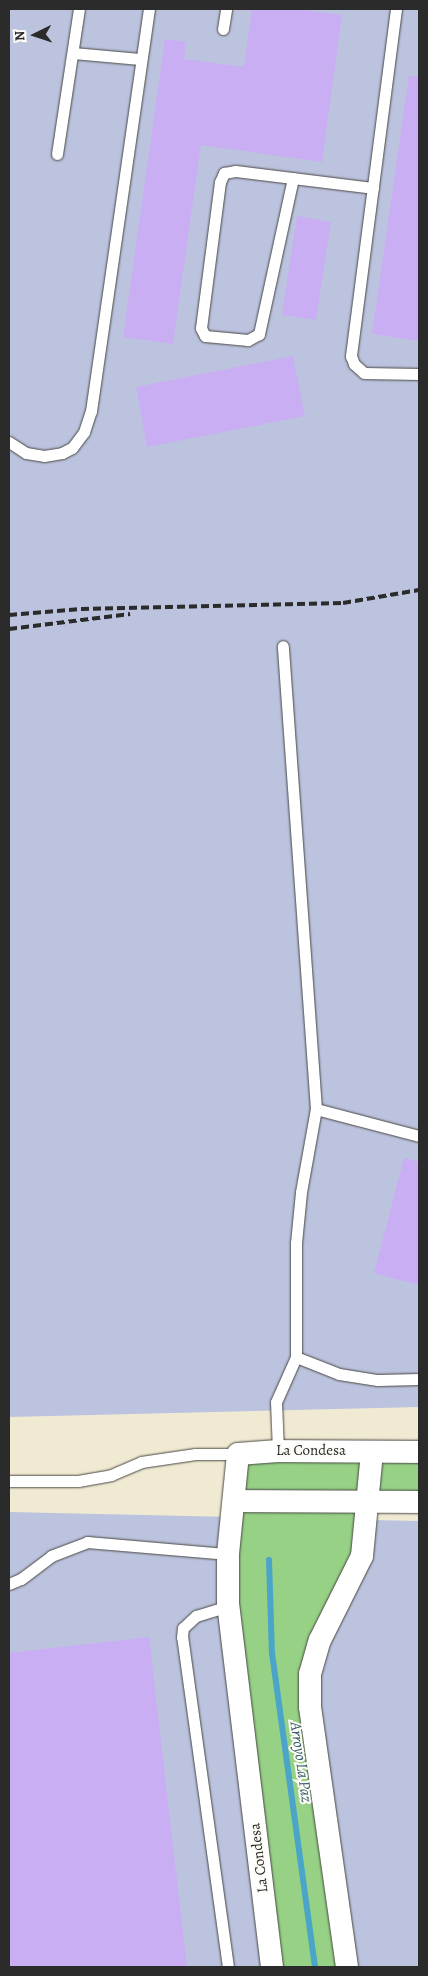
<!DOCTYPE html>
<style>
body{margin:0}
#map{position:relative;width:428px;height:1976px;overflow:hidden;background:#f1ead3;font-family:Alegreya,serif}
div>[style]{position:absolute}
.industrial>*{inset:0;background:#bcc3de}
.green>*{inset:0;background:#96d186}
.stream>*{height:6px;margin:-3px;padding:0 3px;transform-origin:3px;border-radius:3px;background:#4aa5c8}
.building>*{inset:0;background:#caaef4}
.roads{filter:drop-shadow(0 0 1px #494844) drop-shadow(0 0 1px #494844)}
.lane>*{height:11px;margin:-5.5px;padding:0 5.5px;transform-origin:5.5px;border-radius:5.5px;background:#fff}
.street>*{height:22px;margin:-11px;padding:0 11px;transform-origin:11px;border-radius:11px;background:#fff}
.rail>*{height:4px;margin-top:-2px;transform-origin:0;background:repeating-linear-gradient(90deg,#2b2b2b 0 8px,transparent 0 12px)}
span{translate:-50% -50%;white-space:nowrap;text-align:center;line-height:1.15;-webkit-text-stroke:4px #fdfcf7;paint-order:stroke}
.street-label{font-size:15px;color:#2b2b2b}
.water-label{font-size:16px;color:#375c6a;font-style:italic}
.frame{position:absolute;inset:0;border:10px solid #2b2b2b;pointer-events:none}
.north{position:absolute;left:10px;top:10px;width:50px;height:50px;-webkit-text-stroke:4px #fdfcf7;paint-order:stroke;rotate:266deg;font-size:14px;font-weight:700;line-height:20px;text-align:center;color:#2b2b2b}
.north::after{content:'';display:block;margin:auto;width:18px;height:22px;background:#2b2b2b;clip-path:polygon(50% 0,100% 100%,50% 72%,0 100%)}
</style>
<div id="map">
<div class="industrial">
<i style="clip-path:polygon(9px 9px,419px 9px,419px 1407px,9px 1417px)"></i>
<i style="clip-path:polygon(9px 1512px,419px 1521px,419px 1967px,9px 1967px)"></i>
</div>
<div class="green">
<i style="clip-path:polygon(419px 1452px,419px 1502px,369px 1502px,310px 1674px,347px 1967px,272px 1967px,228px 1606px,238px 1454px)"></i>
</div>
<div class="stream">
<i style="left:269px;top:1560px;width:93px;rotate:88.2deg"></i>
<i style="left:272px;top:1653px;width:317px;rotate:82.2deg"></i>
</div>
<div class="building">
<i style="clip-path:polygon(252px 9px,295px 9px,342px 15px,322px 162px,201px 145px,173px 344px,123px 337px,165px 39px,186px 42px,184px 59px,244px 67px)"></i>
<i style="clip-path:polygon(409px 76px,419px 77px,419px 341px,372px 334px)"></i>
<i style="clip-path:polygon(297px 216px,331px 222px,316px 320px,282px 315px)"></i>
<i style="clip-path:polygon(293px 356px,305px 416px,147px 447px,136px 387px)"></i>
<i style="clip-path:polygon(404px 1158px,419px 1162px,419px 1285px,374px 1273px)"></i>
<i style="clip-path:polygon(149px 1637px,187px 1967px,9px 1967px,9px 1653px)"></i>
</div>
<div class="roads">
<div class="lane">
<i style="left:396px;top:9px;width:350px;rotate:97.4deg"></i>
<i style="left:351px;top:356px;width:9px;rotate:69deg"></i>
<i style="left:354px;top:364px;width:13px;rotate:42deg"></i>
<i style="left:364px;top:373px;width:55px;rotate:1deg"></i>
<i style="left:223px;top:29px;width:20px;rotate:-81deg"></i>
<i style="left:73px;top:53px;width:67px;rotate:5.1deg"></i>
<i style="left:57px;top:154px;width:147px;rotate:-81.4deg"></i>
<i style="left:293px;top:178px;width:160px;rotate:102.3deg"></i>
<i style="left:259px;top:334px;width:13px;rotate:151deg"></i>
<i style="left:248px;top:340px;width:43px;rotate:-174.7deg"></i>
<i style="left:205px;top:336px;width:9px;rotate:-117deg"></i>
<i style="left:201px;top:328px;width:147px;rotate:-82.6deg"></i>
<i style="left:220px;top:182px;width:10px;rotate:-66deg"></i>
<i style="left:224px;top:173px;width:11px;rotate:-10deg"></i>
<i style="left:235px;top:171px;width:139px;rotate:7deg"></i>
<i style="left:9px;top:442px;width:20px;rotate:33deg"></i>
<i style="left:26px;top:453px;width:18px;rotate:9deg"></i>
<i style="left:44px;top:456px;width:18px;rotate:-9deg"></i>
<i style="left:62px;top:453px;width:11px;rotate:-27deg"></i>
<i style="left:72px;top:448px;width:20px;rotate:-53deg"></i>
<i style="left:84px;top:432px;width:22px;rotate:-72deg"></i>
<i style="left:91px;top:411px;width:406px;rotate:-81.8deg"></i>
<i style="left:316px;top:1109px;width:106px;rotate:14.7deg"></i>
<i style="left:296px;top:1357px;width:46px;rotate:21.6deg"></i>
<i style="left:339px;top:1374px;width:39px;rotate:9deg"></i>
<i style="left:378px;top:1380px;width:41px;rotate:-1.4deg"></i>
<i style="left:278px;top:1451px;width:49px;rotate:-92.3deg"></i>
<i style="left:276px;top:1402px;width:49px;rotate:-66deg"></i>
<i style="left:296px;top:1357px;width:114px;rotate:-90deg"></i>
<i style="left:296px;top:1243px;width:51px;rotate:-84.4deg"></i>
<i style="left:301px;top:1192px;width:84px;rotate:-79.8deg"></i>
<i style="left:316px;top:1109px;width:464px;rotate:-94.1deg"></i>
<i style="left:9px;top:1481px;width:69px"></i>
<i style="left:78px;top:1481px;width:34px;rotate:-10deg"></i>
<i style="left:111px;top:1475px;width:33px;rotate:-23deg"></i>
<i style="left:141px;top:1462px;width:55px;rotate:-8.4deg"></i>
<i style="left:195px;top:1454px;width:43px"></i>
<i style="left:9px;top:1584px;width:13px;rotate:-23deg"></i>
<i style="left:21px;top:1579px;width:38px;rotate:-37deg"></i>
<i style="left:51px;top:1556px;width:39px;rotate:-21deg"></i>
<i style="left:87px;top:1542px;width:142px;rotate:4.9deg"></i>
<i style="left:228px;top:1967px;width:333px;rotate:-97.9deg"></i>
<i style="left:182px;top:1637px;width:9px;rotate:-84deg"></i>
<i style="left:183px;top:1628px;width:18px;rotate:-43deg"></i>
<i style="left:196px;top:1616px;width:34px;rotate:-17deg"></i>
</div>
<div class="street">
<i style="left:235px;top:1501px;width:184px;rotate:0.3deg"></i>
<i style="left:272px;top:1967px;width:364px;rotate:-96.9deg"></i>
<i style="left:228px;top:1606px;width:52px;rotate:-90deg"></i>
<i style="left:228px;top:1554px;width:100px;rotate:-84.3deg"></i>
<i style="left:238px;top:1454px;width:40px;rotate:-4.3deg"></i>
<i style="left:278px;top:1451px;width:141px;rotate:0.4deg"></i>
<i style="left:347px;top:1967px;width:263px;rotate:-98.1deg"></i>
<i style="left:310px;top:1707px;width:33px;rotate:-90deg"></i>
<i style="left:310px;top:1674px;width:35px;rotate:-74deg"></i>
<i style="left:320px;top:1640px;width:94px;rotate:-63.4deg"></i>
<i style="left:362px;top:1556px;width:104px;rotate:-84.5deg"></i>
</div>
</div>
<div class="rail">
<i style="left:9px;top:615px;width:72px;rotate:-4.8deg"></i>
<i style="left:81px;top:609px;width:262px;rotate:-1.3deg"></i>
<i style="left:343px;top:603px;width:77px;rotate:-9.7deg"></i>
<i style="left:9px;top:629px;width:122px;rotate:-7.1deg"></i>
</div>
<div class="street-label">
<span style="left:311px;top:1451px">La Condesa</span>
<span style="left:259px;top:1858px;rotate:-97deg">La Condesa</span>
</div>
<div class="water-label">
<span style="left:301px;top:1762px;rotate:82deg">Arroyo La Paz</span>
</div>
<div class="frame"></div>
<div class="north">N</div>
</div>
